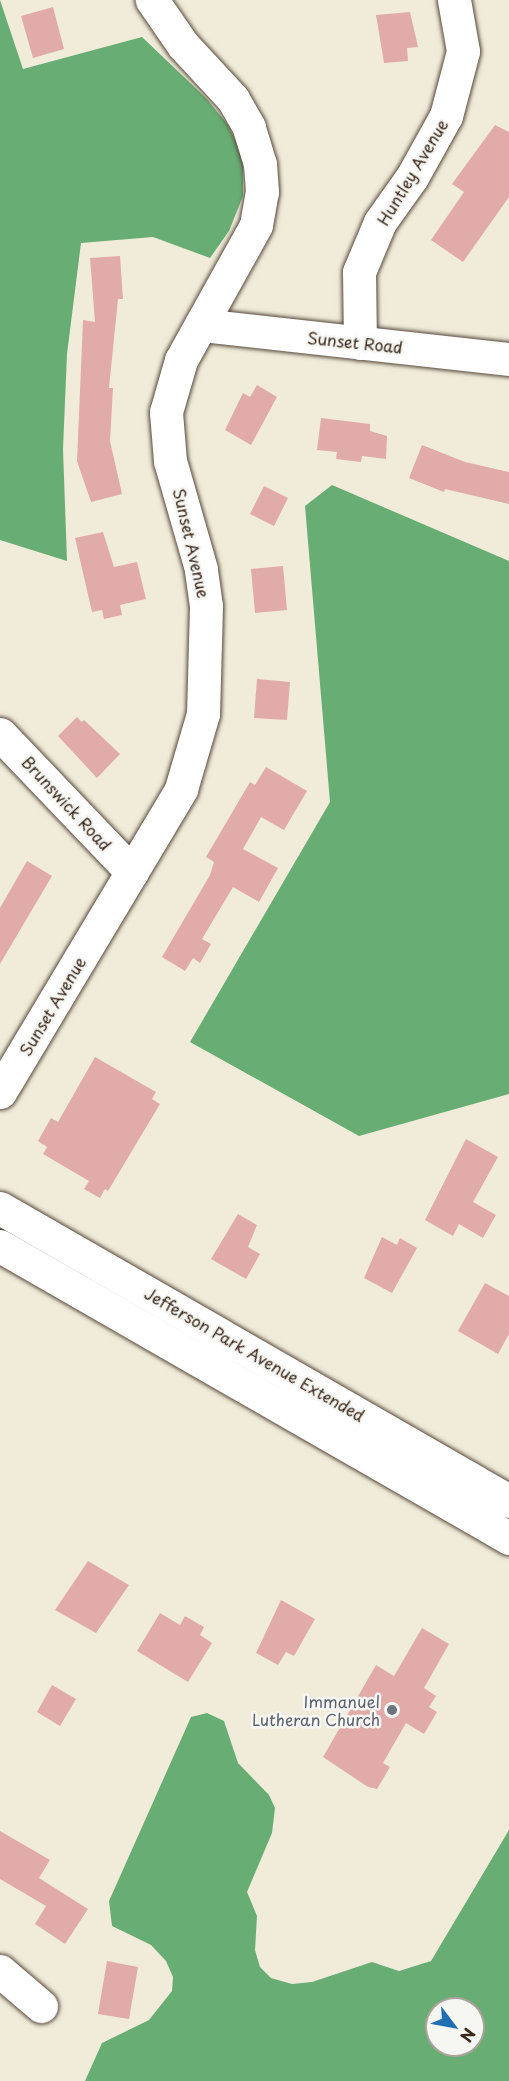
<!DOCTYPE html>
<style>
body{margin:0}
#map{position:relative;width:509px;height:2081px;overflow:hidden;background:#f1ecda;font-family:"Playpen Sans",sans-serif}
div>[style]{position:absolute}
.forest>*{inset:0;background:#68ae74}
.building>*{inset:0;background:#e1aba9}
.roads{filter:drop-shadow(0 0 2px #56473a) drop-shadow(0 0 2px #56473a)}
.minor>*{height:33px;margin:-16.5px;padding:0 16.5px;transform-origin:16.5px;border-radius:16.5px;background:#fff}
.dots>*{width:16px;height:16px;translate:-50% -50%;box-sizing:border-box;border:3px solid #f6f6f2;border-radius:50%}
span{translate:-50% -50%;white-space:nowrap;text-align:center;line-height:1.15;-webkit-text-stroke:5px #f6f6f2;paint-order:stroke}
.street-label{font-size:16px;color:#3b2a1e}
.worship-label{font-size:16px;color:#5b616d}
.right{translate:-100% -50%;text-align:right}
.north{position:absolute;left:425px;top:1997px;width:60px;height:60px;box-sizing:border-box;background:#f6f6f2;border:2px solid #aba49d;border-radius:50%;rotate:122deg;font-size:16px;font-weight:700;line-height:24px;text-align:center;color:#3b2a1e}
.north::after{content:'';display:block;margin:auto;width:21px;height:27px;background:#1f6fb2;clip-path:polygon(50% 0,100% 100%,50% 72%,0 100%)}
</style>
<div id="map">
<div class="forest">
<i style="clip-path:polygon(0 0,23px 69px,142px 37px,206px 98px,228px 125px,243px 157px,243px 196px,229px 231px,210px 258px,153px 237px,81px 243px,67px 354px,63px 449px,67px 561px,0 540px)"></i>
<i style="clip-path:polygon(332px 485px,509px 561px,509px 1094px,359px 1136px,190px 1042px,330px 802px,305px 506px)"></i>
<i style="clip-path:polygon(evenodd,207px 1713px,224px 1721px,238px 1763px,269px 1795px,275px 1808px,272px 1833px,247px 1892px,257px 1916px,255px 1950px,260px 1967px,271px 1978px,292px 1984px,312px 1982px,372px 1962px,399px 1971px,431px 1961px,509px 1830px,509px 2081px,85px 2081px,102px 2043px,149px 2020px,172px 1991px,173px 1977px,166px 1961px,151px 1945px,112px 1926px,109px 1901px,191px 1717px,207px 1713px,437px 2009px,473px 2009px,473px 2045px,437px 2045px,437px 2009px)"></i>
</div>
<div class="building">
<i style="clip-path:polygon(53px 7px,64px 49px,33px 58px,21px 16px)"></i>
<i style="clip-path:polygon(410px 12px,418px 47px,407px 48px,408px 61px,384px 63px,376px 15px)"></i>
<i style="clip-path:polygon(495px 125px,509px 132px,509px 197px,463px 262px,431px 240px,464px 192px,452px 184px)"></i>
<i style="clip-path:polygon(120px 256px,123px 299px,118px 299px,109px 388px,113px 388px,110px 441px,122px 494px,91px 502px,77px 461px,83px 320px,95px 322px,90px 258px)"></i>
<i style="clip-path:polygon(257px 385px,277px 397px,251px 445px,225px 430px,243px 393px,250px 397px)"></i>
<i style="clip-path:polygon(321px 418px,370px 424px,370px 431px,387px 436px,386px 459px,362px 456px,361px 462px,336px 459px,337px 452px,317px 450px)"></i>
<i style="clip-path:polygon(422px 445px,465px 462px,509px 472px,509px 504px,445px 489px,444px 492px,409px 478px)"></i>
<i style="clip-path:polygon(264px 486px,288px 498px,274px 526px,250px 514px)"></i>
<i style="clip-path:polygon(103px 532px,114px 567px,137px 562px,146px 599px,120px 605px,122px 615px,104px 619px,102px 610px,92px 612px,75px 538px)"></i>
<i style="clip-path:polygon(283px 566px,287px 610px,255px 613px,251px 569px)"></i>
<i style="clip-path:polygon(257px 679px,290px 682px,287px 720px,254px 718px)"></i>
<i style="clip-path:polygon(77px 717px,82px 722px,84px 720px,120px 754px,97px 778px,58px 736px)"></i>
<i style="clip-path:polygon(266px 767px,307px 791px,284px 830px,261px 817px,243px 849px,278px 868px,259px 902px,233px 887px,202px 939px,211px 944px,200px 963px,193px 958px,185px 971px,162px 957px,210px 875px,214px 862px,206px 857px,250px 782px,255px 785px)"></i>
<i style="clip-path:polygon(27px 861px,52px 876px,0 964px,0 908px)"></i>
<i style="clip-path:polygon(95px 1057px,156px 1092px,152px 1099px,160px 1104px,108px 1191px,105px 1189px,100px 1198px,84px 1189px,89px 1181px,43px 1154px,47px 1147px,38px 1141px,51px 1118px,58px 1122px)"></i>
<i style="clip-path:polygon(466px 1139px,498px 1157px,473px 1202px,496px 1215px,483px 1238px,459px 1224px,453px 1236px,425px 1220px)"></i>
<i style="clip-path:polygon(238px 1214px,257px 1225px,248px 1247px,260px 1254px,246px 1279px,211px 1259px)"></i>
<i style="clip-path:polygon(382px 1237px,397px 1245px,400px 1238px,417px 1248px,392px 1293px,364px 1278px)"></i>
<i style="clip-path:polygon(485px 1283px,509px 1296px,509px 1334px,498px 1354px,458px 1331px)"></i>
<i style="clip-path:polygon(88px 1561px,129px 1585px,96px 1633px,55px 1610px)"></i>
<i style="clip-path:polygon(281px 1600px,315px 1619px,294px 1656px,286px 1652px,278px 1665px,256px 1653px)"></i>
<i style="clip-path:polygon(160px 1613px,180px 1625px,185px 1616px,204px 1627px,200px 1635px,212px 1643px,188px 1682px,137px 1651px)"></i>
<i style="clip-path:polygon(422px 1628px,449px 1644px,424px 1688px,436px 1696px,429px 1707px,437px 1712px,424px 1734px,406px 1723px,383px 1763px,390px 1767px,377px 1789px,368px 1787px,323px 1757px,376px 1665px,394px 1676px)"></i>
<i style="clip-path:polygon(52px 1685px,76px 1699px,60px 1726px,37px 1712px)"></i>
<i style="clip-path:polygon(0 1831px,50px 1860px,39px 1878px,88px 1909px,65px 1944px,35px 1924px,46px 1906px,0 1879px)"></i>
<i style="clip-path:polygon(107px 1961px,138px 1967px,129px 2019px,98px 2014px)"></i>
</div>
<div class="roads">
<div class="minor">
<i style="left:201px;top:325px;width:310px;rotate:6.3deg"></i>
<i style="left:360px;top:343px;width:71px;rotate:-90.8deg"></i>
<i style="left:359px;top:272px;width:54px;rotate:-67.2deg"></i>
<i style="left:380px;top:222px;width:55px;rotate:-54.6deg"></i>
<i style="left:412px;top:177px;width:70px;rotate:-60.9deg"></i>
<i style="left:446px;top:116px;width:67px;rotate:-75.3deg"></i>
<i style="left:463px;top:51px;width:52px;rotate:-100deg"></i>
<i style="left:0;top:734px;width:191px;rotate:46.3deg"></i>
<i style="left:0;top:1092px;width:353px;rotate:-59.1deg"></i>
<i style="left:181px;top:789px;width:78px;rotate:-73.7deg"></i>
<i style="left:203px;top:714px;width:108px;rotate:-88.4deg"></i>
<i style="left:206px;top:606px;width:37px;rotate:-98deg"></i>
<i style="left:201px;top:569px;width:112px;rotate:-106deg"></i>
<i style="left:170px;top:461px;width:49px;rotate:-94.7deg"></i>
<i style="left:166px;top:412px;width:54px;rotate:-73.9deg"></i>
<i style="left:181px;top:360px;width:154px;rotate:-60.9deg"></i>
<i style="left:256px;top:225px;width:34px;rotate:-80deg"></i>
<i style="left:262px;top:192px;width:28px;rotate:-94deg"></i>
<i style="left:260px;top:164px;width:39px;rotate:-107deg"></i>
<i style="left:249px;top:127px;width:32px;rotate:-120deg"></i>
<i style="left:233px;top:99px;width:74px;rotate:-132.8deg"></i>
<i style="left:183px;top:45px;width:55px;rotate:-124.6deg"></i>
<i style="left:0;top:1208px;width:587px;rotate:29.93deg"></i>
<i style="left:0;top:1246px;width:587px;rotate:29.84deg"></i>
<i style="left:0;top:1971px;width:54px;rotate:40.5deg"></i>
</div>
</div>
<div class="dots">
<i style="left:392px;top:1710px;background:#6b7280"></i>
</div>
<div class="street-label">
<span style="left:412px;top:172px;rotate:-59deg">Huntley Avenue</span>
<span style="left:355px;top:342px;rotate:6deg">Sunset Road</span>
<span style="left:192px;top:543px;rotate:77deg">Sunset Avenue</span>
<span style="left:67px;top:803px;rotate:47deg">Brunswick Road</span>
<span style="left:52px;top:1006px;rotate:-59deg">Sunset Avenue</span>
<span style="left:255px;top:1354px;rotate:30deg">Jefferson Park Avenue Extended</span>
</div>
<div class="worship-label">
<span class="right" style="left:380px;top:1710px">Immanuel<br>Lutheran Church</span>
</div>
<div class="north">N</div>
</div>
